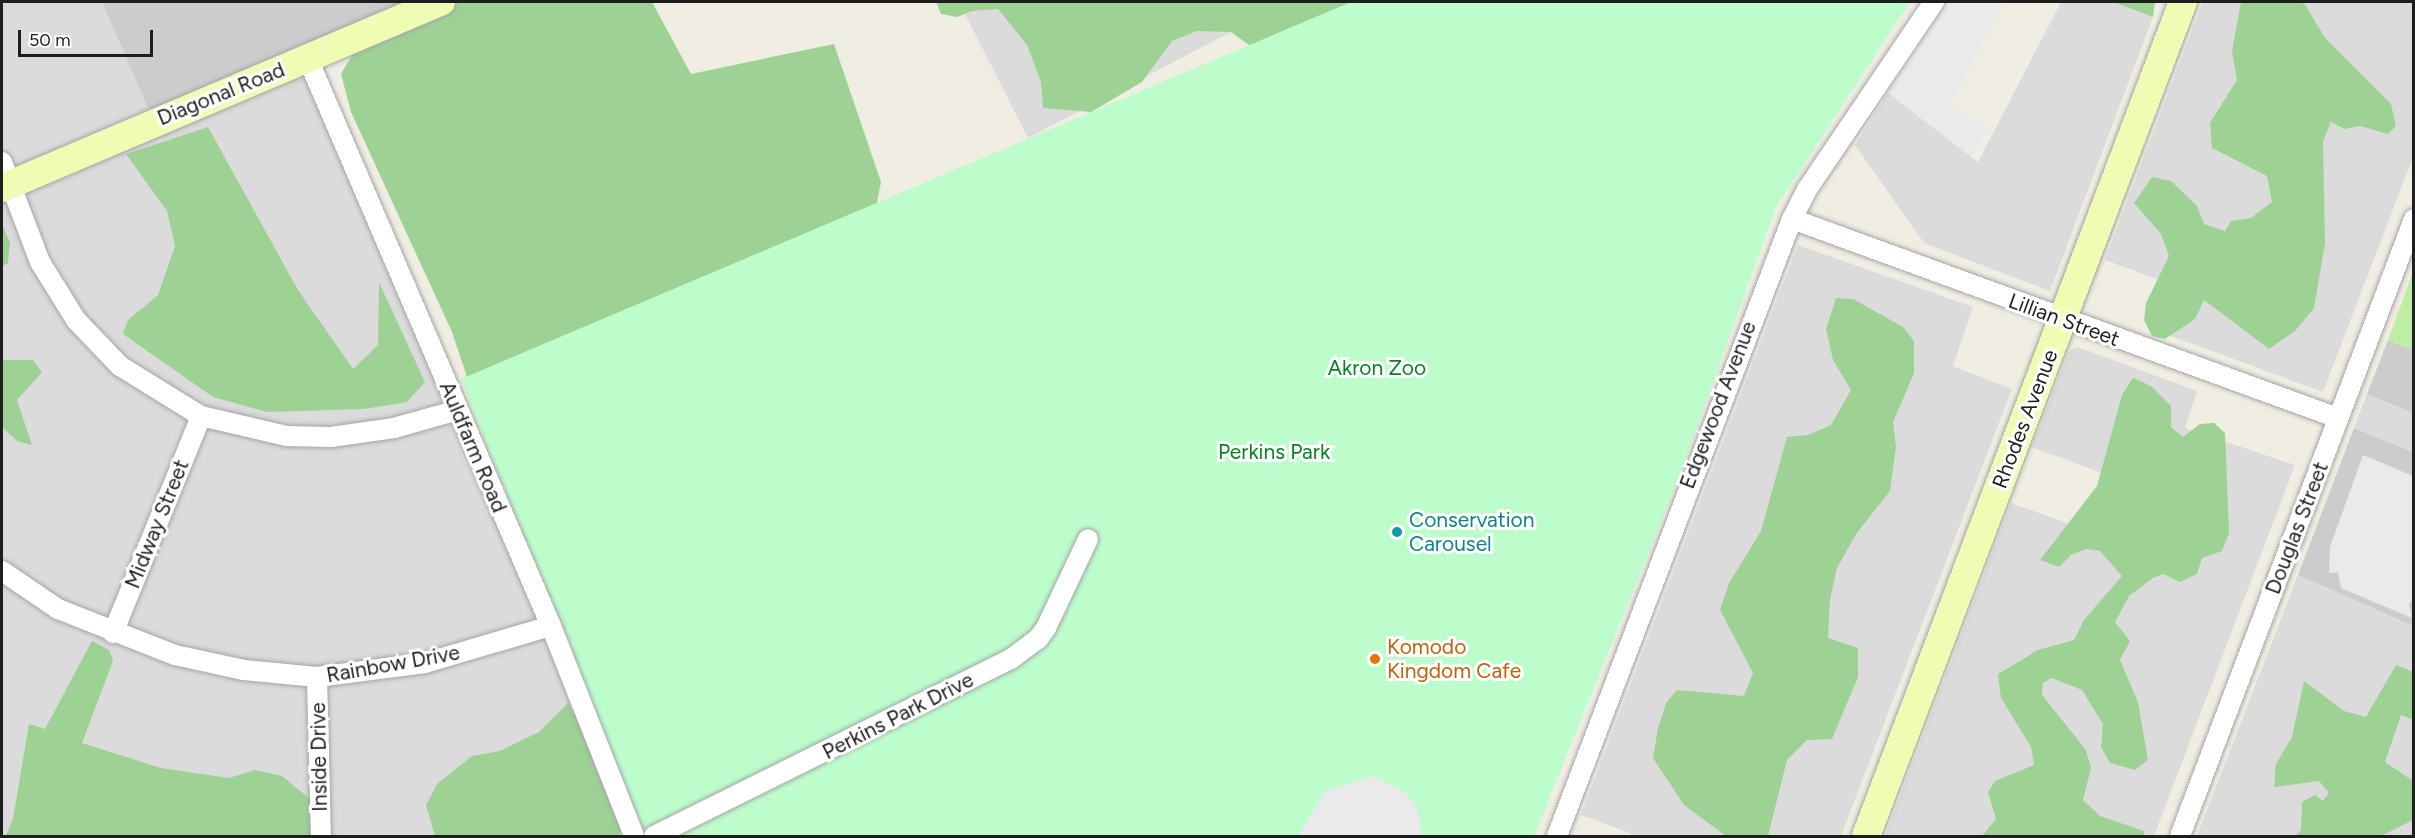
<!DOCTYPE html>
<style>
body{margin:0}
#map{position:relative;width:2415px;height:838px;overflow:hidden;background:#f0ede3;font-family:Figtree,sans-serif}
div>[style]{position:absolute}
.residential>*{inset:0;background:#dcdbdb}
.religious>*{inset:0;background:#ccc}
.grass>*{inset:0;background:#beeda6}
.forest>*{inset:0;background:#9ed295}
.park>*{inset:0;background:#bdfdcc}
.parking>*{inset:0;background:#eaeaea}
.roads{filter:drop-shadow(0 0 2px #a5a5a5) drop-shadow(0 0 2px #a5a5a5)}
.street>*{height:20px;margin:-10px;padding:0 10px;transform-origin:10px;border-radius:10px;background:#fff}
.secondary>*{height:28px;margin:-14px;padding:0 14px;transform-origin:14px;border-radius:14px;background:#effdb4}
.dots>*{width:16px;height:16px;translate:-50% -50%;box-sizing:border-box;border:3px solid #fff;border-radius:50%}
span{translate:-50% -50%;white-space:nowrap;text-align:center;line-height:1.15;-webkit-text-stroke:6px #fff;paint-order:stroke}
.street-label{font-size:21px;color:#1e1e1e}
.park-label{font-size:21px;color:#058422}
.culture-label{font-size:21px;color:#0d838f}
.left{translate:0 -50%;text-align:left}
.food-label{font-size:21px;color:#c56008}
.frame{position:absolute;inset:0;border:3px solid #1e1e1e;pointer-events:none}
.scale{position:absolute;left:18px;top:30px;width:135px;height:27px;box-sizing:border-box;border:3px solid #1e1e1e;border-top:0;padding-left:8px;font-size:18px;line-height:21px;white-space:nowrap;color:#1e1e1e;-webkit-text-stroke:4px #fff;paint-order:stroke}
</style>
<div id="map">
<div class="residential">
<i style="clip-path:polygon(2px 2px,102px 2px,154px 122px,308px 59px,634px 836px,2px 836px)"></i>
<i style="clip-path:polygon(959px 2px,1231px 32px,1028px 138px)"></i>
<i style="clip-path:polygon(2061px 2px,2113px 2px,2153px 17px,2050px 291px,1924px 243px,1855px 145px,1888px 93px,1978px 162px)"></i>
<i style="clip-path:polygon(2203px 2px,2413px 2px,2413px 157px,2323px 392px,2160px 332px,2176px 286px,2105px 260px)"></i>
<i style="clip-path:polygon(1798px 245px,1973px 307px,1953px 366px,2012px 389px,1841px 836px,1638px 836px,1581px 815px)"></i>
<i style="clip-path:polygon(2077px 347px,2197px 391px,2185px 428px,2295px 465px,2154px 836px,1885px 836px,2011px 503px,2128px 545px,2149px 491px,2032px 447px,2069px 351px)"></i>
<i style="clip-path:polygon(2367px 394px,2413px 413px,2413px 452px,2354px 428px)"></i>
<i style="clip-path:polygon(2298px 575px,2413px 626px,2413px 836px,2197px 836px)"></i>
</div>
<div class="religious">
<i style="clip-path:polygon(102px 2px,441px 2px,154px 122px)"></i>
<i style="clip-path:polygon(2388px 340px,2413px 350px,2413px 413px,2367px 394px)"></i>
<i style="clip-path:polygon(2354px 428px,2413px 452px,2413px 626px,2298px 575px)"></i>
</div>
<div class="grass">
<i style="clip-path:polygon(2413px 272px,2413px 350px,2388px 340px)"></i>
</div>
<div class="forest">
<i style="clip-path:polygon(441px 2px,652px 2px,691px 74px,834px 44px,881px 182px,868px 248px,475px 401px,452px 332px,351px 112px,341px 74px,364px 34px)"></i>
<i style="clip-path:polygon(936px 2px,1415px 2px,1249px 45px,1231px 32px,1197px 31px,1172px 41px,1142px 82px,1091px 112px,1043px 108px,1041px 82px,1027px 45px,998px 9px,972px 11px,957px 17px,941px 14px)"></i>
<i style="clip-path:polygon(2113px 2px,2155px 2px,2153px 17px)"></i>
<i style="clip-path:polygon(2241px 2px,2301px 2px,2306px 6px,2325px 38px,2391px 104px,2396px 126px,2388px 134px,2360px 126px,2345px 129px,2331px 122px,2323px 141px,2325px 243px,2314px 308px,2295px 331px,2269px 349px,2204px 300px,2195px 319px,2165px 339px,2152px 336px,2144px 320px,2146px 303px,2169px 256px,2161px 234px,2134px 203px,2152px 177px,2171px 181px,2197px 206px,2204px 224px,2225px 231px,2231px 221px,2251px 218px,2272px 202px,2267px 176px,2212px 148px,2210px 123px,2237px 80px,2232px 51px)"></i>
<i style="clip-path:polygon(208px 127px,298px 290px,353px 369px,378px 345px,379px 282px,425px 382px,407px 402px,364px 409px,267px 412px,213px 397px,123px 334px,128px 320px,158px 295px,175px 246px,167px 211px,126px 154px)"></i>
<i style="clip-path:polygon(2px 224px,10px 243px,8px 263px,2px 266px)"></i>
<i style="clip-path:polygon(1836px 298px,1853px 299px,1903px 327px,1914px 341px,1914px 373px,1893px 422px,1896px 447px,1890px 491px,1856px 534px,1837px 568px,1830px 600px,1828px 638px,1858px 648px,1858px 677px,1832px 739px,1807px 740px,1787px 760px,1768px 836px,1726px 836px,1684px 805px,1653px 758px,1658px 728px,1666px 703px,1677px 690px,1744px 696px,1753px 673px,1720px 610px,1729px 583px,1761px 531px,1787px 437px,1808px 435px,1831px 425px,1851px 390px,1833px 360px,1826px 329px)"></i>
<i style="clip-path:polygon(2px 360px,33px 360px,42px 372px,17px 400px,32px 445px,17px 441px,2px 427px)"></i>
<i style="clip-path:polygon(2133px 378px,2151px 386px,2171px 406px,2171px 427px,2183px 437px,2200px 424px,2214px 423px,2225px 433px,2229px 533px,2222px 551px,2202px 558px,2197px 574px,2180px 582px,2163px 574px,2153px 578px,2129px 596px,2115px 622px,2130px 641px,2120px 660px,2138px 702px,2148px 760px,2135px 770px,2110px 763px,2101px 747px,2103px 724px,2082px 690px,2052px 678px,2043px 683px,2042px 695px,2086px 750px,2091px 768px,2083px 800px,2100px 816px,2144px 831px,2144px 836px,1982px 836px,1996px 819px,1988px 792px,1995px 781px,2034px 765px,2031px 747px,2001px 698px,1998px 674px,2038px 650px,2074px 640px,2084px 620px,2122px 576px,2100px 551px,2086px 549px,2071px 555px,2059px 567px,2040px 560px,2097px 486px,2122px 395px)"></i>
<i style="clip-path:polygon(92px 641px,109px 650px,113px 661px,82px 743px,161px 768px,229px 778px,255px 770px,282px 776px,310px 799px,316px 836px,6px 836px,13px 819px,29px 724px,45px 729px)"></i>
<i style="clip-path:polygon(2396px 665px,2413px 672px,2413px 720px,2401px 715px,2385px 762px,2413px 781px,2413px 820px,2381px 836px,2295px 836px,2301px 830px,2302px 802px,2315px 795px,2323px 801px,2329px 793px,2319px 781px,2274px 787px,2276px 764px,2292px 737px,2304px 681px,2344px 711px,2366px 717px)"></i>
<i style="clip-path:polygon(568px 703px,594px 750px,616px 809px,621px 831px,617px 836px,435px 836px,426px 805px,437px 784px,472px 756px,500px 751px,539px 732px)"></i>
</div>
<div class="park">
<i style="clip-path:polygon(1351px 2px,1910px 2px,1776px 207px,1676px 485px,1534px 836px,643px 836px,461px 379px)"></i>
</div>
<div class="parking">
<i style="clip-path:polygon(1950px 2px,2003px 2px,1950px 106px,1989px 127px,1971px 156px,1888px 93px)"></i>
<i style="clip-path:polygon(2363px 455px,2413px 476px,2414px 598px,2409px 604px,2412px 618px,2341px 588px,2338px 572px,2329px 573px,2330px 547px)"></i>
<i style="clip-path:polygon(1374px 776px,1406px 793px,1417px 807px,1422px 836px,1298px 836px,1325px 791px)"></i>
</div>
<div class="roads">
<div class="street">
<i style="left:308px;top:59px;width:617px;rotate:66.8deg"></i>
<i style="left:551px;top:626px;width:226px;rotate:68.4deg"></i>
<i style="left:2px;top:162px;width:107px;rotate:69.2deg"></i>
<i style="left:40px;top:262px;width:68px;rotate:58.2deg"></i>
<i style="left:76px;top:320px;width:64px;rotate:46.3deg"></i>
<i style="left:120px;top:366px;width:95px;rotate:31.7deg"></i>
<i style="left:201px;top:416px;width:88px;rotate:13.1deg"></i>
<i style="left:287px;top:436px;width:44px;rotate:1.3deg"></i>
<i style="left:331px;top:437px;width:64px;rotate:-8.1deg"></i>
<i style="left:394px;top:428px;width:66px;rotate:-15.7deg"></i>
<i style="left:1792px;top:219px;width:581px;rotate:20.03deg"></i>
<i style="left:2px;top:571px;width:68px;rotate:34.2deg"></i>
<i style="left:58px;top:609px;width:126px;rotate:21.5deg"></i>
<i style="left:175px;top:655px;width:71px;rotate:12.3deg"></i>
<i style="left:244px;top:670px;width:73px;rotate:5.5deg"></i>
<i style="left:317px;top:677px;width:109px;rotate:-7.4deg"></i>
<i style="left:425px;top:663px;width:131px;rotate:-16.4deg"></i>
<i style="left:113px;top:633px;width:234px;rotate:-67.9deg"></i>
<i style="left:317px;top:677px;width:159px;rotate:88.6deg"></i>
<i style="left:654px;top:836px;width:398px;rotate:-26.4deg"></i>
<i style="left:1011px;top:659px;width:34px;rotate:-37deg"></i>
<i style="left:1038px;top:639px;width:14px;rotate:-54deg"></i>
<i style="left:1046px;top:628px;width:98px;rotate:-64.7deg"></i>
<i style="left:1557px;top:836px;width:660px;rotate:-69.15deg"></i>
<i style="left:1792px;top:219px;width:35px;rotate:-63deg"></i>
<i style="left:1808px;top:188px;width:225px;rotate:-55.9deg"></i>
<i style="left:2180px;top:836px;width:660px;rotate:-69.23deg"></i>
</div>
<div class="secondary">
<i style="left:2px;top:188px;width:477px;rotate:-23deg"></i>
<i style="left:1866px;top:836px;width:892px;rotate:-69.19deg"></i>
</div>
</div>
<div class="dots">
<i style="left:1397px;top:532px;background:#0f9aa8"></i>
<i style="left:1375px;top:659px;background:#e8710a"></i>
</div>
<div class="street-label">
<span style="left:221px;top:94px;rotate:-22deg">Diagonal Road</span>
<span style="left:2064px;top:320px;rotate:20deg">Lillian Street</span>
<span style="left:1718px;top:405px;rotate:-69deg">Edgewood Avenue</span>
<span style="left:2025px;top:419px;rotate:-69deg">Rhodes Avenue</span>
<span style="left:473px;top:447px;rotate:67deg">Auldfarm Road</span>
<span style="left:157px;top:524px;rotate:-68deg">Midway Street</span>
<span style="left:2297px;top:528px;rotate:-69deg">Douglas Street</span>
<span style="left:393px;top:664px;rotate:-10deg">Rainbow Drive</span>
<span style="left:898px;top:716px;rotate:-27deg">Perkins Park Drive</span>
<span style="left:319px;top:757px;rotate:-91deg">Inside Drive</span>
</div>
<div class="park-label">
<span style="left:1377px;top:368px">Akron Zoo</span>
<span style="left:1274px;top:452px">Perkins Park</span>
</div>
<div class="culture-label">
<span class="left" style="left:1409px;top:532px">Conservation<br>Carousel</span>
</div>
<div class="food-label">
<span class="left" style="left:1387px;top:659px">Komodo<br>Kingdom Cafe</span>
</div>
<div class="frame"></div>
<div class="scale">50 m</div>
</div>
